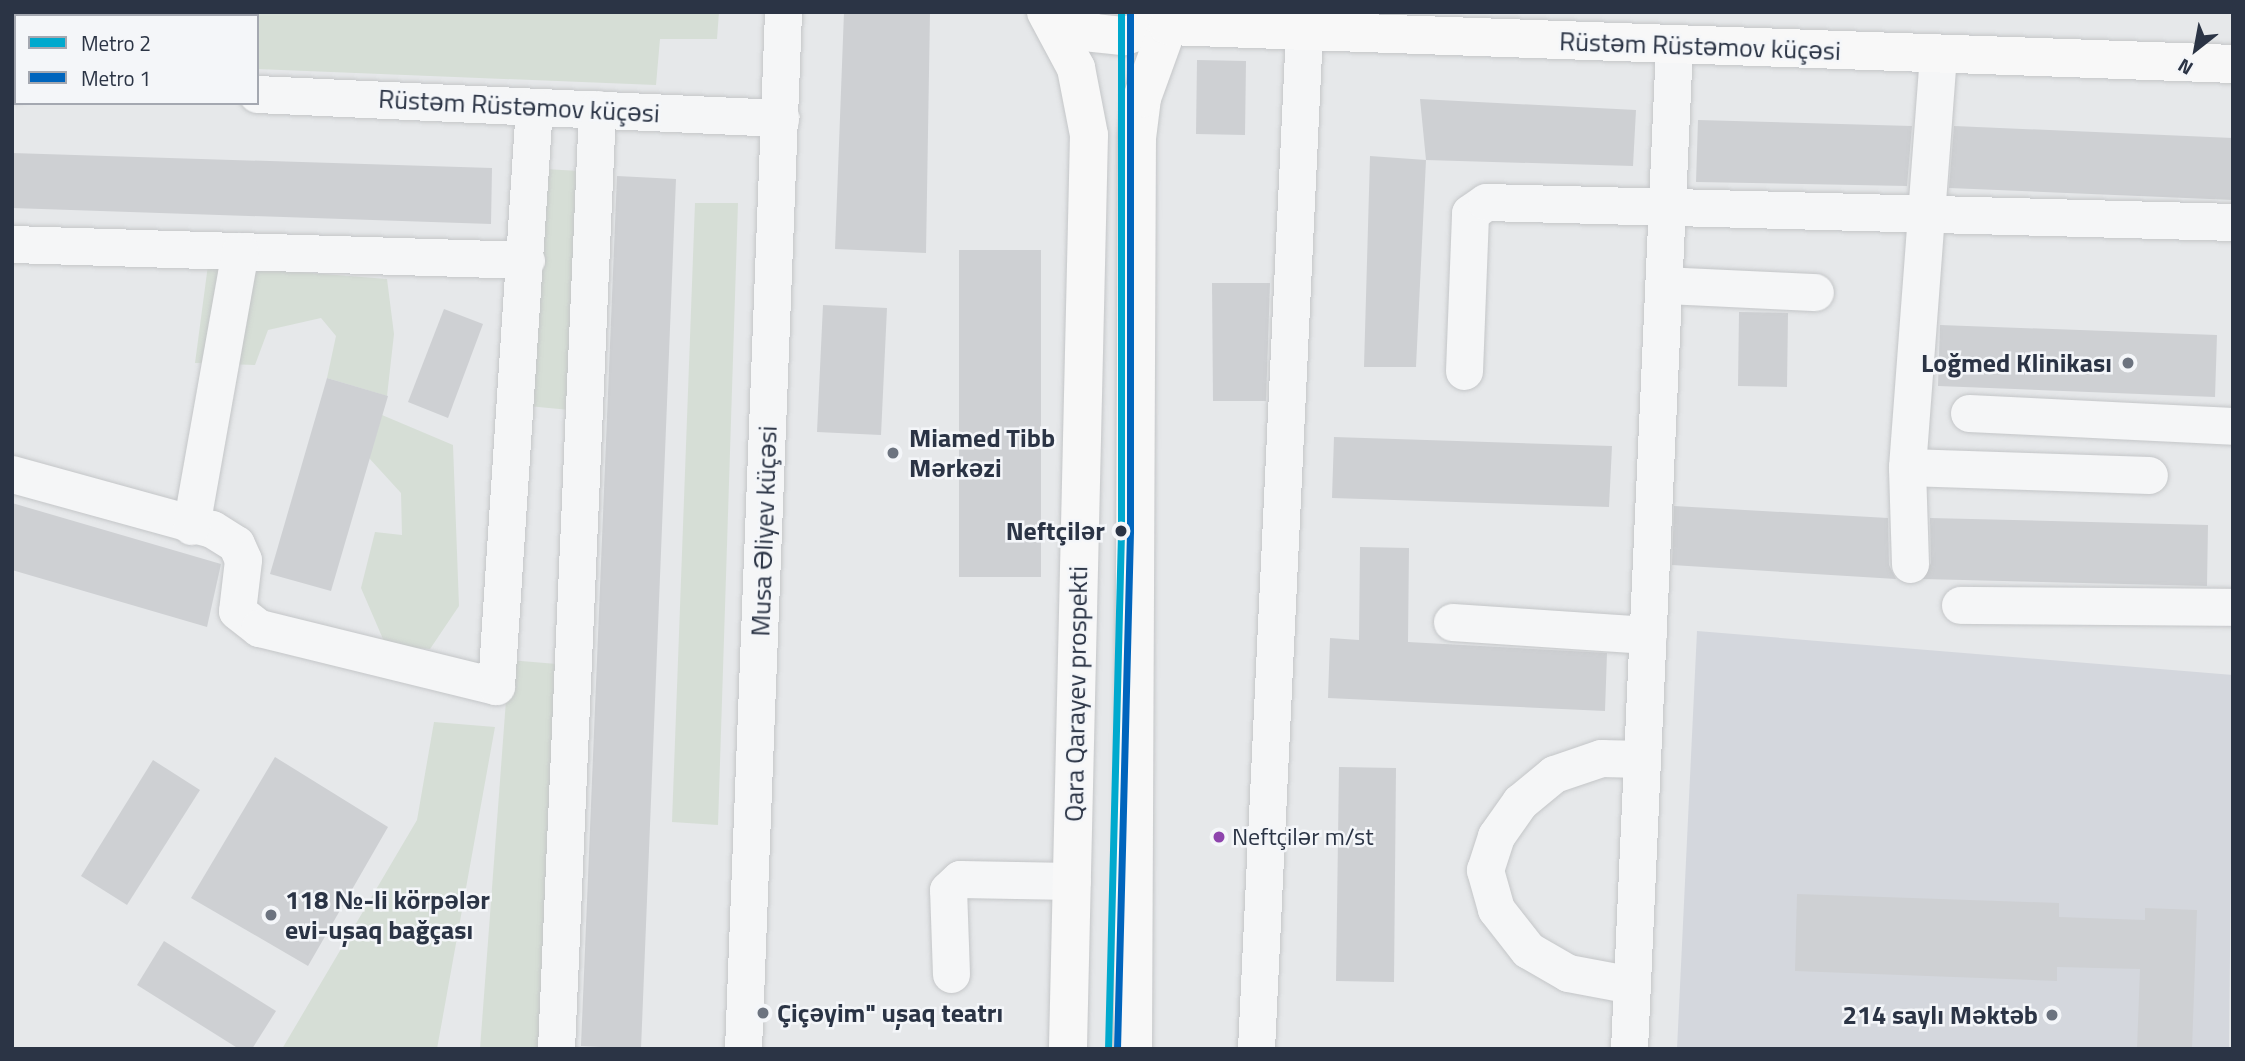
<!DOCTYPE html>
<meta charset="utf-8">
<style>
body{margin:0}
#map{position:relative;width:2245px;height:1061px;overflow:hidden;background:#e6e8ea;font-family:"Titillium Web",sans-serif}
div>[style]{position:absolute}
.built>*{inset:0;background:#d4d7dd}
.green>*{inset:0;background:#d6ded6}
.building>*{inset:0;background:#ced0d3}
.roads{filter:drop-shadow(0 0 2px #c4c6c8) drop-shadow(0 0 2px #c4c6c8)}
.minor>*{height:37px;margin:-18.5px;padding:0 18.5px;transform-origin:18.5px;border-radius:18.5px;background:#f5f6f7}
.major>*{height:38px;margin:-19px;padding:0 19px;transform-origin:19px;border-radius:19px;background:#f8f8f8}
.metro-1>*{height:7px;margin:-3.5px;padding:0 3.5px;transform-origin:3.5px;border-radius:3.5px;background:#00a9ce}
.metro-2>*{height:7px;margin:-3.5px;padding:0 3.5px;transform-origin:3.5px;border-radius:3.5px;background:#0065bd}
.dots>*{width:19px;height:19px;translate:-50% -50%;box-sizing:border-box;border:4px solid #f4f6f9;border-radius:50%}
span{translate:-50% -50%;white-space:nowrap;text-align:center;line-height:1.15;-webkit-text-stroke:5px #f4f6f9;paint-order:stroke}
.bus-label{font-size:24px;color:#2b3445}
.left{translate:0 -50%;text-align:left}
.street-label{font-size:26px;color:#2b3445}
.poi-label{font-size:26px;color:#2b3445;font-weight:700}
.right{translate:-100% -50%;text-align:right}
.stop-label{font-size:26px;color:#2b3445;font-weight:700}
.frame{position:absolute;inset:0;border:14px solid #2b3445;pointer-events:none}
.legend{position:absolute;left:14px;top:14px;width:245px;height:91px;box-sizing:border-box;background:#f4f6f9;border:2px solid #a4a8b1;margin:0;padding:9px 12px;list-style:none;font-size:21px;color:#2b3445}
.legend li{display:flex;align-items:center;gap:14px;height:35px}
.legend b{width:35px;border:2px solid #a4a8b1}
.north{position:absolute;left:2161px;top:14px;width:70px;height:70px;-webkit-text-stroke:5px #f4f6f9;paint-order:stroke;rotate:211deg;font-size:19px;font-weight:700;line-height:28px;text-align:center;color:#2b3445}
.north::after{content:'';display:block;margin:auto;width:24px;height:32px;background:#2b3445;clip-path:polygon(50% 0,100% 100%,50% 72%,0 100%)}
</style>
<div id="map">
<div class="built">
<i style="clip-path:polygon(1697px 631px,2233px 675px,2229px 1049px,1677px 1049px)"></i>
</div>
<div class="green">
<i style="clip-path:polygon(12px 12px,719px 12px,717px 39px,660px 39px,656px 85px,257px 69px,257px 16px,16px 16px,12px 59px)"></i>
<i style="clip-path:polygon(545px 169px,579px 171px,570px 410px,528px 406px)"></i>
<i style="clip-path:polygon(695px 203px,738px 203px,718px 825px,672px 822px)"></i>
<i style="clip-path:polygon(208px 265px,387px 279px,394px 334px,387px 396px,327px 378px,336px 336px,321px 318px,268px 330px,255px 365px,195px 363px)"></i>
<i style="clip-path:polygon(382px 415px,453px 445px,459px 606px,430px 649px,386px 646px,361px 588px,375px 532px,402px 535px,401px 493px,369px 458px)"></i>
<i style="clip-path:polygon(509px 660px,557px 664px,540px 1049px,480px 1049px)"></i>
<i style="clip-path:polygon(434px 722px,495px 727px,437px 1049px,282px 1049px,417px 820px)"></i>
</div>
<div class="building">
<i style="clip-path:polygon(844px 12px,930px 12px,926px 253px,835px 249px)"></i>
<i style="clip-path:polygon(1197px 60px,1246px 61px,1245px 135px,1196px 134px)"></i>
<i style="clip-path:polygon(1420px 99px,1636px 110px,1633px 166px,1426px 160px)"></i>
<i style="clip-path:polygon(1698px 120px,1912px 126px,1907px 186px,1696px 182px)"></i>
<i style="clip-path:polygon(1954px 126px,2233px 138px,2233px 200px,1949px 188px)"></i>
<i style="clip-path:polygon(12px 153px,492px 168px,491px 224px,12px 208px)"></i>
<i style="clip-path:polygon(1370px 156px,1426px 160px,1416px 367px,1364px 367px)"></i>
<i style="clip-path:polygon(617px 176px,676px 179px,641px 1049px,581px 1046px)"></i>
<i style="clip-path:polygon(959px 250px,1041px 250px,1041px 577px,959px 577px)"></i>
<i style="clip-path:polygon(1212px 283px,1270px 283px,1266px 401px,1213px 401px)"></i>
<i style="clip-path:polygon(823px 305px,887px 308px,881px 435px,817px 432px)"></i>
<i style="clip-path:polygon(444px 309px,483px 324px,448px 418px,408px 402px)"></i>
<i style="clip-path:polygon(1739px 312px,1788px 313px,1787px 387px,1738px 386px)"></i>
<i style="clip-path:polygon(1940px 325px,2217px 335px,2215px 397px,1938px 386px)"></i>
<i style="clip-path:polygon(327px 378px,388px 396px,331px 591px,270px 574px)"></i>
<i style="clip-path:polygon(1334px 437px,1612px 446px,1609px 507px,1332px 498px)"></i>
<i style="clip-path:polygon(12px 503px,221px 564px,207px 627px,12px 570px)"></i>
<i style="clip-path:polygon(1674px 506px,1888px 518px,1889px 565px,1896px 579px,1672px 565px)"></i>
<i style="clip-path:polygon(1930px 518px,2208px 525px,2207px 586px,1923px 579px,1931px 563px)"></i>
<i style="clip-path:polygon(1360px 547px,1409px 548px,1408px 642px,1607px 653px,1605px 711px,1328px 698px,1330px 638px,1359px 640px)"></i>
<i style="clip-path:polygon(275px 757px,388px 827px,308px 966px,191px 898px)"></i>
<i style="clip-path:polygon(153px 760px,200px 790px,127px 905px,81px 876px)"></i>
<i style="clip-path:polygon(1339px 767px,1396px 768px,1394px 982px,1336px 981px)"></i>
<i style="clip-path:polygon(1797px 894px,2059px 903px,2059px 917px,2145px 920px,2145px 908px,2197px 910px,2192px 1049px,2137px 1049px,2140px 969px,2057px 967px,2057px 981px,1795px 971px)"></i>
<i style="clip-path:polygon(164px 941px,276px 1011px,252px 1049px,239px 1049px,137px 985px)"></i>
</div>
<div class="roads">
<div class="minor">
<i style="left:12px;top:83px;width:4px"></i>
<i style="left:257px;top:94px;width:524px;rotate:2.63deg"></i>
<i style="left:12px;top:244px;width:514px;rotate:1.78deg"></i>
<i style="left:1664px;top:285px;width:151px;rotate:2.7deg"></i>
<i style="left:1464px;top:371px;width:158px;rotate:-87.8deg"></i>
<i style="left:1470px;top:213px;width:19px;rotate:-35deg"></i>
<i style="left:1486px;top:202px;width:747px;rotate:1.53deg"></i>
<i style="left:1969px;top:413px;width:264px;rotate:2.8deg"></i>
<i style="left:1907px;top:467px;width:242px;rotate:1.9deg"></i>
<i style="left:12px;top:474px;width:207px;rotate:15.4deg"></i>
<i style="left:212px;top:529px;width:28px;rotate:32deg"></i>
<i style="left:236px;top:544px;width:17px;rotate:66deg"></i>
<i style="left:243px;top:560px;width:51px;rotate:96.7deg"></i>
<i style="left:237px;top:611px;width:28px;rotate:38deg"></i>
<i style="left:259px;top:628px;width:244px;rotate:13.8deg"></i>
<i style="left:496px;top:686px;width:580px;rotate:-86.25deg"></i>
<i style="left:191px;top:526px;width:279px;rotate:-79.9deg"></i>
<i style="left:1910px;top:564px;width:97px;rotate:-91.8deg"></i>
<i style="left:1907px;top:467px;width:413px;rotate:-85.7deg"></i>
<i style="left:1960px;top:605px;width:273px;rotate:0.4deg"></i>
<i style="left:1452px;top:622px;width:196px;rotate:3.8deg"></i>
<i style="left:951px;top:974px;width:84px;rotate:-92deg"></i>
<i style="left:948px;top:890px;width:16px;rotate:-43deg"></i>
<i style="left:960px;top:879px;width:112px;rotate:1deg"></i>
<i style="left:1632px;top:985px;width:65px;rotate:-169.4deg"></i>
<i style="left:1568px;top:973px;width:46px;rotate:-150.1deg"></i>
<i style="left:1528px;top:950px;width:52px;rotate:-128deg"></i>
<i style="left:1496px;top:909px;width:41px;rotate:-105.8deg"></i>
<i style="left:1485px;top:870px;width:36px;rotate:-72deg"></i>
<i style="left:1496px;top:836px;width:42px;rotate:-54.8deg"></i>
<i style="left:1520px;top:802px;width:44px;rotate:-39.5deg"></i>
<i style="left:1554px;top:774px;width:50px;rotate:-18.8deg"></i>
<i style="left:1601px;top:758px;width:41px;rotate:1.4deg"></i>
<i style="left:556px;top:1049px;width:941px;rotate:-87.5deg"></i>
<i style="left:743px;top:1049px;width:1038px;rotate:-87.79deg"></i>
<i style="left:1256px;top:1049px;width:1018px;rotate:-87.3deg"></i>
<i style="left:1629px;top:1049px;width:1005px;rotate:-87.43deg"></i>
</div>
<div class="major">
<i style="left:1046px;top:12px;width:64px;rotate:61.8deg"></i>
<i style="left:1076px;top:68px;width:68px;rotate:79deg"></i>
<i style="left:1089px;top:135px;width:914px;rotate:91.32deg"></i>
<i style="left:1054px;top:12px;width:45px;rotate:27.7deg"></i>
<i style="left:1094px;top:33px;width:31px;rotate:6deg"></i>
<i style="left:1125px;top:36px;width:60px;rotate:-18.4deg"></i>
<i style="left:1133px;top:1049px;width:911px;rotate:-89.75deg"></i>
<i style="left:1137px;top:138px;width:40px;rotate:-82.9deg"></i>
<i style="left:1142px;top:98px;width:77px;rotate:-70.1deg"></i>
<i style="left:1168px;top:26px;width:1066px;rotate:2.04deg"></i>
</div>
</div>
<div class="metro-1">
<i style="left:1108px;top:1049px;width:518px;rotate:-88.56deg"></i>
<i style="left:1121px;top:531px;width:519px;rotate:-90deg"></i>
</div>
<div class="metro-2">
<i style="left:1117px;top:1049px;width:518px;rotate:-88.56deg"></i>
<i style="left:1130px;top:531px;width:519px;rotate:-90deg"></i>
</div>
<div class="dots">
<i style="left:2128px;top:363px;background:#6c737f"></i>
<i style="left:893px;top:453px;background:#6c737f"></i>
<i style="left:1121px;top:531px;background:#2b3445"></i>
<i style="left:1219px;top:837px;background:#8e44ad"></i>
<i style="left:271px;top:915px;background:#6c737f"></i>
<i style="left:763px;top:1013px;background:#6c737f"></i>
<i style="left:2052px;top:1015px;background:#6c737f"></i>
</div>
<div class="bus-label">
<span class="left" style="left:1232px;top:837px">Neftçilər m/st</span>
</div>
<div class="street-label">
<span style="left:1700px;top:46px;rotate:2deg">Rüstəm Rüstəmov küçəsi</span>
<span style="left:519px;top:106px;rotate:3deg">Rüstəm Rüstəmov küçəsi</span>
<span style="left:764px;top:531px;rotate:-88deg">Musa Əliyev küçəsi</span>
<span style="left:1076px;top:694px;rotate:-89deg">Qara Qarayev prospekti</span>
</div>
<div class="poi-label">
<span class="right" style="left:2112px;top:363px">Loğmed Klinikası</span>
<span class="left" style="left:909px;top:453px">Miamed Tibb<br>Mərkəzi</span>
<span class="left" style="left:285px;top:915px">118 №-li körpələr<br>evi-uşaq bağçası</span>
<span class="left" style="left:777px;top:1013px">Çiçəyim" uşaq teatrı</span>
<span class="right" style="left:2038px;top:1015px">214 saylı Məktəb</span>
</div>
<div class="stop-label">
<span class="right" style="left:1105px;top:531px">Neftçilər</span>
</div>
<div class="frame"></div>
<ul class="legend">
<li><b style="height:9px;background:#00a9ce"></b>Metro 2</li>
<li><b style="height:9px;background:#0065bd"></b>Metro 1</li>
</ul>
<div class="north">N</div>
</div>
